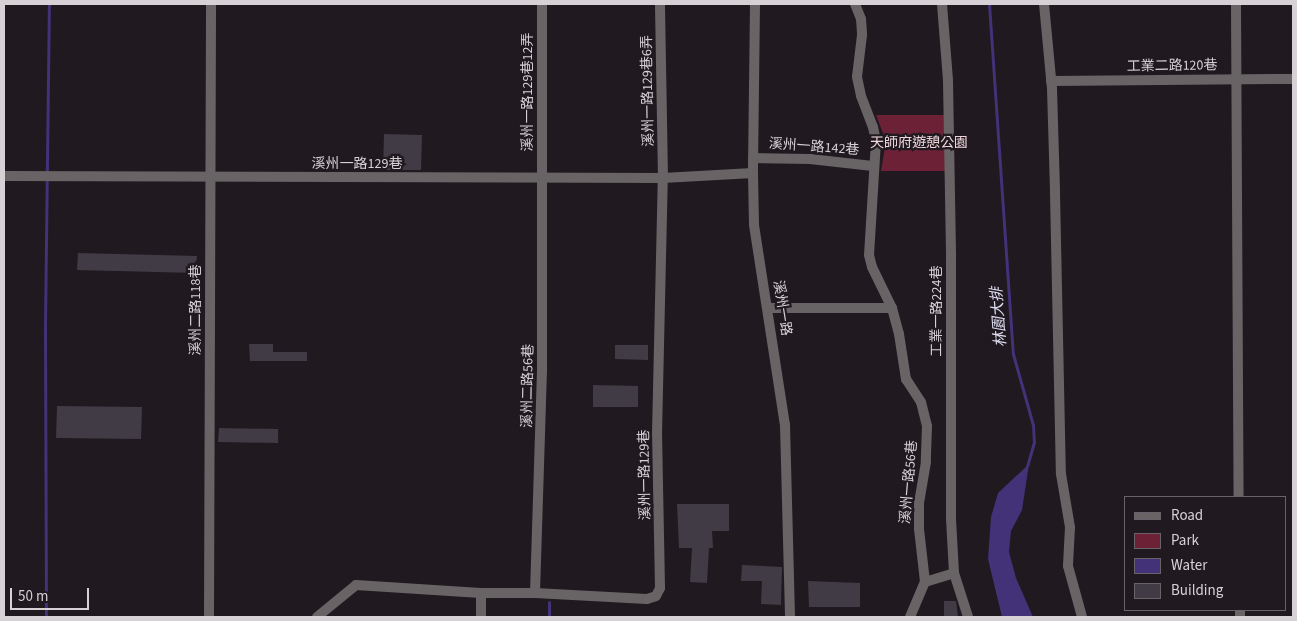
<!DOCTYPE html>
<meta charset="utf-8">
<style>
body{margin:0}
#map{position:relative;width:1297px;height:621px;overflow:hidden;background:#201920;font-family:"Source Sans 3","Noto Sans TC",sans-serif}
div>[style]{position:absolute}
.green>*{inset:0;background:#6c2137}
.water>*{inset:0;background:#433277}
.stream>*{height:3px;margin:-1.5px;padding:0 1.5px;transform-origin:1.5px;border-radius:1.5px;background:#433277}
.building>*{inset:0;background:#403b45}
.minor>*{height:10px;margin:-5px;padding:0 5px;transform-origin:5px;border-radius:5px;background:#686365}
.tertiary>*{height:10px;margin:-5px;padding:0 5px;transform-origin:5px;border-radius:5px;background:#686365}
span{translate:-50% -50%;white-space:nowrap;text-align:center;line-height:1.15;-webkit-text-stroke:4.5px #201920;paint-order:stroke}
.street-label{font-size:14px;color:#d7d1d6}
.park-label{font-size:14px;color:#efd6da}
.water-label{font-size:15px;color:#e1dff4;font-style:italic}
.frame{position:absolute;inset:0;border:5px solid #d7d1d6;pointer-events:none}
.legend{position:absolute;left:1124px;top:496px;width:162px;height:115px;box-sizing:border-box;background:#201920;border:1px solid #696369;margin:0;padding:6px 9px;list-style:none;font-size:15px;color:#d7d1d6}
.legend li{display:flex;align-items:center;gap:10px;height:25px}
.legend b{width:25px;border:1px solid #696369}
.scale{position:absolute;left:10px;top:588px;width:79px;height:22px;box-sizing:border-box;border:2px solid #d7d1d6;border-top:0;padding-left:6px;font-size:15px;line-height:18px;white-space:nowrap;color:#d7d1d6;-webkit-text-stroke:4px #201920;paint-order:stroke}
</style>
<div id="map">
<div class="green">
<i style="clip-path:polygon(876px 115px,946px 115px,948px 171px,881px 171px,886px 141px)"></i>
</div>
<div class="water">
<i style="clip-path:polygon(1029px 464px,1022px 510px,1011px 531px,1009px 552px,1016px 578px,1033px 617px,1002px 617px,988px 559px,991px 517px,998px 493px)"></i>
</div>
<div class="stream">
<i style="left:989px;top:4px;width:351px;rotate:86.1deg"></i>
<i style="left:1013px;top:354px;width:74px;rotate:74.3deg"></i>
<i style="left:1033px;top:425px;width:17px;rotate:87deg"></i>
<i style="left:1034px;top:442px;width:25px;rotate:106deg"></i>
<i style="left:46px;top:617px;width:293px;rotate:-90.2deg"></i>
<i style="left:45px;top:324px;width:320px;rotate:-89.3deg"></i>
<i style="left:549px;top:617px;width:15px;rotate:-90deg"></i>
</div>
<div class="building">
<i style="clip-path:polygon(384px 134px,422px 135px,421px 170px,383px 170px)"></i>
<i style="clip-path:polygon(78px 253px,197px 256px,196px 273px,77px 270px)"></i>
<i style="clip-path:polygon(249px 344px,273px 344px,273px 352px,307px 352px,307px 361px,250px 361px)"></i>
<i style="clip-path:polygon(615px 345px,648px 345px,648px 360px,615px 359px)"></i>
<i style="clip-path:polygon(593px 385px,638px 386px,638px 407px,593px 407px)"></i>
<i style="clip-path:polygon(57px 406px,142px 407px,141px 439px,56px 438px)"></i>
<i style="clip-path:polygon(219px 428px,278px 429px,278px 443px,218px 442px)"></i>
<i style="clip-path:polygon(677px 504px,729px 504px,729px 531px,712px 531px,713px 548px,709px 548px,707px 583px,690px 582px,692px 548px,679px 548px)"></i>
<i style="clip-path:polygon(742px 565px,782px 567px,781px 605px,761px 604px,762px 581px,741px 581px)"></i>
<i style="clip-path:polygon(808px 581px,860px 583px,860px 607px,809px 607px)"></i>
<i style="clip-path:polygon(944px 601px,956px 601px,958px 617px,944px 617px)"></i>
</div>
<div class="minor">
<i style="left:855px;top:4px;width:16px;rotate:68deg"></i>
<i style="left:861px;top:19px;width:16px;rotate:86deg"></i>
<i style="left:862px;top:35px;width:42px;rotate:96.8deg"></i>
<i style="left:857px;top:77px;width:19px;rotate:78deg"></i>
<i style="left:861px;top:96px;width:33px;rotate:69deg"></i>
<i style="left:873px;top:127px;width:14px;rotate:78deg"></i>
<i style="left:876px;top:141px;width:114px;rotate:93.5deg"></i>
<i style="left:869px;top:255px;width:12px;rotate:76deg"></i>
<i style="left:872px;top:267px;width:46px;rotate:64deg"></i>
<i style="left:892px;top:308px;width:27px;rotate:75deg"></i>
<i style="left:899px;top:334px;width:46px;rotate:81.2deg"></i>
<i style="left:906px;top:379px;width:27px;rotate:57deg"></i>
<i style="left:921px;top:402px;width:25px;rotate:76deg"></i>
<i style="left:927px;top:426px;width:36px;rotate:92deg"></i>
<i style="left:926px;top:462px;width:42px;rotate:99.7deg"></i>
<i style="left:919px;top:503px;width:26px;rotate:90deg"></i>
<i style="left:919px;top:529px;width:53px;rotate:83.5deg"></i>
<i style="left:942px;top:4px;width:77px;rotate:85.5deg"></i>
<i style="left:948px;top:81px;width:173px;rotate:89deg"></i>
<i style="left:951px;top:254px;width:265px;rotate:90deg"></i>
<i style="left:951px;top:519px;width:54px;rotate:86.8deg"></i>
<i style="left:954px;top:573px;width:46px;rotate:72.3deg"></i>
<i style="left:1044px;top:4px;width:85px;rotate:84.6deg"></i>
<i style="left:1052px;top:89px;width:104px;rotate:88.3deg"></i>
<i style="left:1055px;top:193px;width:281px;rotate:88.8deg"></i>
<i style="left:1061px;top:474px;width:54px;rotate:80.4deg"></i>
<i style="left:1070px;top:527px;width:39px;rotate:93deg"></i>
<i style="left:1068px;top:566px;width:53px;rotate:74.6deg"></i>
<i style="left:1236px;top:4px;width:493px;rotate:89.7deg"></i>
<i style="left:1051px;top:81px;width:242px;rotate:-0.5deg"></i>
<i style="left:753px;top:158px;width:57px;rotate:1deg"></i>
<i style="left:810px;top:159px;width:63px;rotate:6.3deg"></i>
<i style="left:4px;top:176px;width:659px;rotate:0.17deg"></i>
<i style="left:663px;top:178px;width:90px;rotate:-3.2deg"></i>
<i style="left:768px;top:308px;width:124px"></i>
<i style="left:535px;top:593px;width:221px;rotate:-88.2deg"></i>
<i style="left:542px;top:372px;width:368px;rotate:-90deg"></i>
<i style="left:1240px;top:610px;width:7px;rotate:90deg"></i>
<i style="left:209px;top:617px;width:613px;rotate:-89.81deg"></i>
<i style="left:317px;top:617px;width:50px;rotate:-39.4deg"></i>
<i style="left:356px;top:585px;width:125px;rotate:3.7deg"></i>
<i style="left:481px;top:593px;width:54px"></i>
<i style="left:535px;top:593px;width:112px;rotate:3.1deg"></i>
<i style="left:647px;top:599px;width:9px;rotate:-18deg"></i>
<i style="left:656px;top:596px;width:9px;rotate:-63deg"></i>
<i style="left:660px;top:588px;width:154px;rotate:-91.1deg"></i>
<i style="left:657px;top:434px;width:256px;rotate:-88.7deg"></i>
<i style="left:663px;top:178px;width:174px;rotate:-91deg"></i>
<i style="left:481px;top:617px;width:24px;rotate:-90deg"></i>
<i style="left:910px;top:617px;width:38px;rotate:-67deg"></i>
<i style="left:925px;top:582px;width:30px;rotate:-17deg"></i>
</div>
<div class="tertiary">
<i style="left:755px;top:4px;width:169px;rotate:90.7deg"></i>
<i style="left:753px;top:173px;width:52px;rotate:88.9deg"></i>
<i style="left:754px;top:225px;width:202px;rotate:81.2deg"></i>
<i style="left:785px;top:425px;width:192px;rotate:88.5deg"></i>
</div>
<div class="street-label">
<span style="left:1172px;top:66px;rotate:-1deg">工業二路120巷</span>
<span style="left:648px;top:91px;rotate:-91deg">溪州一路129巷6弄</span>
<span style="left:528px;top:92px;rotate:-90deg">溪州一路129巷12弄</span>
<span style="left:814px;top:147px;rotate:4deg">溪州一路142巷</span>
<span style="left:357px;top:164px">溪州一路129巷</span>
<span style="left:782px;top:308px;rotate:81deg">溪州一路</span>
<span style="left:196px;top:310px;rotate:-90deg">溪州二路118巷</span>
<span style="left:937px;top:311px;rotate:-90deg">工業一路224巷</span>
<span style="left:528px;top:386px;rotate:-89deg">溪州二路56巷</span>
<span style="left:645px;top:475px;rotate:-91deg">溪州一路129巷</span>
<span style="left:909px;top:482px;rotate:-85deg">溪州一路56巷</span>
</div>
<div class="park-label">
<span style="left:919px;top:143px">天師府遊憩公園</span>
</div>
<div class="water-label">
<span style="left:999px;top:317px;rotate:-94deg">林園大排</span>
</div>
<div class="frame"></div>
<ul class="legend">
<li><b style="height:6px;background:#686365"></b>Road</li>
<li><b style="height:14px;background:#6c2137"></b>Park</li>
<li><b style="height:14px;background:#433277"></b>Water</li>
<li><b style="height:14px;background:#403b45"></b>Building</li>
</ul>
<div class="scale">50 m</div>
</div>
